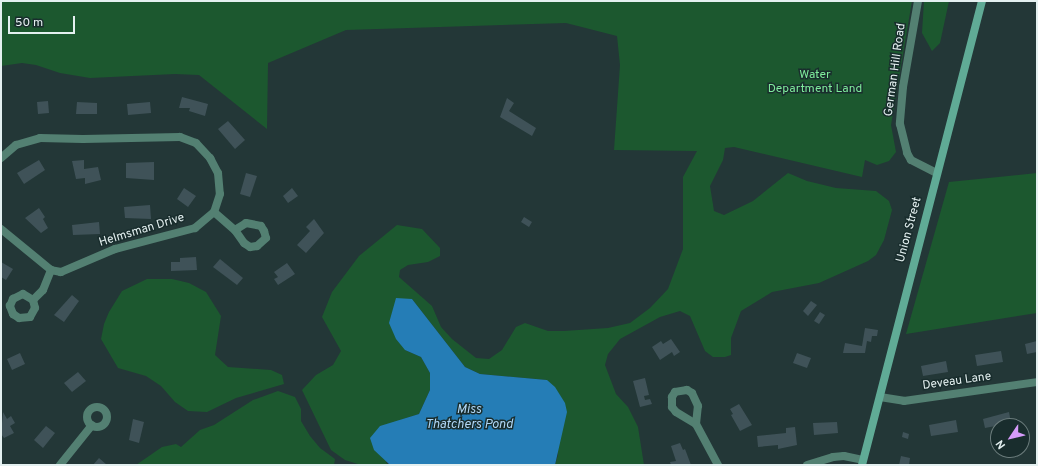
<!DOCTYPE html>
<style>
body{margin:0}
#map{position:relative;width:1038px;height:466px;overflow:hidden;background:#233737;font-family:Overpass,sans-serif}
div>[style]{position:absolute}
.green>*{inset:0;background:#1c582f}
.water>*{inset:0;background:#257db6}
.building>*{inset:0;background:#3f5258}
.street>*{height:8px;margin:-4px;padding:0 4px;transform-origin:4px;border-radius:4px;background:#538072}
.street>.ring{margin:-4px;padding:0;box-sizing:content-box;background:none;border:8px solid #538072;border-radius:50%}
.secondary>*{height:8px;margin:-4px;padding:0 4px;transform-origin:4px;border-radius:4px;background:#60ab96}
span{translate:-50% -50%;white-space:nowrap;text-align:center;line-height:1.15;-webkit-text-stroke:3px #192d2d;paint-order:stroke}
.street-label{font-size:12px;color:#e4f0f0}
.park-label{font-size:12px;color:#7fec9c}
.water-label{font-size:13px;color:#b0d7f6;font-style:italic}
.frame{position:absolute;inset:0;border:2px solid #e4f0f0;pointer-events:none}
.north{position:absolute;left:990px;top:418px;width:40px;height:40px;box-sizing:border-box;background:#192d2d;border:1px solid #6a7b7b;border-radius:50%;rotate:235deg;font-size:11px;font-weight:700;line-height:16px;text-align:center;color:#e4f0f0}
.north::after{content:'';display:block;margin:auto;width:14px;height:18px;background:#d69bfa;clip-path:polygon(50% 0,100% 100%,50% 72%,0 100%)}
.scale{position:absolute;left:8px;top:16px;width:67px;height:18px;box-sizing:border-box;border:2px solid #e4f0f0;border-top:0;padding-left:5px;font-size:12px;line-height:14px;white-space:nowrap;color:#e4f0f0;-webkit-text-stroke:3px #192d2d;paint-order:stroke}
</style>
<div id="map">
<div class="green">
<i style="clip-path:polygon(1px 1px,912px 1px,891px 125px,896px 152px,889px 161px,877px 165px,865px 160px,862px 177px,734px 147px,725px 148px,723px 160px,710px 186px,714px 211px,724px 215px,753px 201px,788px 173px,807px 181px,836px 188px,876px 191px,889px 201px,892px 210px,884px 240px,876px 255px,868px 261px,819px 283px,772px 292px,741px 311px,731px 338px,731px 355px,725px 357px,713px 357px,705px 351px,690px 316px,680px 311px,660px 317px,620px 339px,608px 354px,605px 365px,616px 394px,628px 407px,638px 427px,644px 465px,555px 465px,558px 455px,547px 380px,480px 374px,465px 367px,412px 299px,405px 350px,421px 357px,430px 373px,430px 390px,419px 414px,400px 420px,386px 463px,390px 465px,361px 465px,345px 460px,331px 450px,302px 390px,316px 375px,333px 365px,341px 351px,322px 317px,332px 292px,359px 256px,397px 225px,422px 229px,440px 248px,440px 256px,428px 262px,408px 265px,400px 270px,399px 277px,432px 306px,441px 327px,452px 339px,476px 358px,489px 359px,502px 350px,516px 327px,525px 323px,548px 331px,564px 331px,608px 328px,630px 323px,650px 308px,668px 289px,683px 249px,683px 177px,697px 151px,614px 150px,620px 65px,617px 36px,566px 23px,346px 30px,268px 63px,267px 129px,199px 75px,175px 74px,90px 78px,60px 73px,36px 65px,22px 63px,1px 66px)"></i>
<i style="clip-path:polygon(924px 1px,949px 1px,940px 43px,932px 51px,922px 33px)"></i>
<i style="clip-path:polygon(1037px 173px,1037px 313px,906px 334px,949px 182px)"></i>
<i style="clip-path:polygon(147px 279px,172px 279px,189px 283px,206px 292px,221px 316px,215px 355px,228px 367px,271px 370px,282px 375px,284px 384px,236px 398px,207px 412px,188px 411px,175px 402px,161px 386px,146px 376px,118px 368px,101px 339px,104px 324px,109px 312px,122px 291px)"></i>
<i style="clip-path:polygon(278px 391px,295px 397px,301px 409px,301px 421px,310px 436px,320px 448px,335px 459px,334px 465px,136px 465px,162px 447px,176px 444px,181px 447px,200px 430px,214px 425px,253px 400px)"></i>
</div>
<div class="water">
<i style="clip-path:polygon(396px 298px,412px 299px,465px 367px,480px 374px,547px 380px,555px 387px,565px 403px,567px 412px,555px 465px,390px 465px,374px 450px,370px 438px,380px 426px,419px 414px,430px 390px,430px 373px,421px 357px,405px 350px,396px 339px,389px 323px)"></i>
</div>
<div class="building">
<i style="clip-path:polygon(182px 97px,208px 104px,205px 116px,189px 111px,190px 108px,179px 108px)"></i>
<i style="clip-path:polygon(507px 98px,514px 103px,509px 111px,536px 128px,532px 136px,500px 117px)"></i>
<i style="clip-path:polygon(48px 101px,49px 113px,38px 114px,37px 102px)"></i>
<i style="clip-path:polygon(77px 102px,97px 103px,97px 114px,76px 114px)"></i>
<i style="clip-path:polygon(150px 102px,151px 113px,128px 115px,127px 104px)"></i>
<i style="clip-path:polygon(228px 121px,245px 140px,235px 149px,218px 129px)"></i>
<i style="clip-path:polygon(39px 160px,45px 170px,24px 184px,17px 173px)"></i>
<i style="clip-path:polygon(84px 160px,84px 169px,98px 167px,101px 180px,85px 184px,85px 178px,76px 179px,72px 161px)"></i>
<i style="clip-path:polygon(154px 162px,154px 180px,126px 178px,126px 163px)"></i>
<i style="clip-path:polygon(246px 173px,257px 176px,250px 197px,240px 194px)"></i>
<i style="clip-path:polygon(184px 188px,196px 196px,188px 207px,177px 199px)"></i>
<i style="clip-path:polygon(292px 188px,298px 196px,288px 203px,283px 196px)"></i>
<i style="clip-path:polygon(150px 205px,151px 219px,125px 218px,124px 207px)"></i>
<i style="clip-path:polygon(39px 208px,45px 217px,43px 219px,48px 228px,41px 233px,25px 218px)"></i>
<i style="clip-path:polygon(524px 217px,532px 222px,529px 227px,521px 222px)"></i>
<i style="clip-path:polygon(314px 219px,324px 233px,306px 253px,297px 245px,310px 231px,306px 227px)"></i>
<i style="clip-path:polygon(99px 222px,100px 234px,73px 235px,72px 225px)"></i>
<i style="clip-path:polygon(196px 257px,197px 270px,171px 271px,171px 262px,180px 262px,180px 258px)"></i>
<i style="clip-path:polygon(220px 259px,243px 278px,237px 285px,213px 267px)"></i>
<i style="clip-path:polygon(1px 262px,13px 269px,6px 280px,1px 277px)"></i>
<i style="clip-path:polygon(287px 263px,295px 274px,278px 285px,274px 279px,278px 277px,274px 272px)"></i>
<i style="clip-path:polygon(72px 295px,79px 301px,64px 322px,54px 315px)"></i>
<i style="clip-path:polygon(811px 301px,817px 305px,808px 316px,803px 311px)"></i>
<i style="clip-path:polygon(820px 312px,825px 315px,819px 324px,814px 321px)"></i>
<i style="clip-path:polygon(865px 328px,878px 330px,877px 336px,872px 336px,871px 342px,867px 341px,865px 353px,843px 353px,845px 343px,862px 346px)"></i>
<i style="clip-path:polygon(671px 339px,680px 352px,674px 356px,672px 352px,660px 360px,652px 347px,661px 341px,663px 344px)"></i>
<i style="clip-path:polygon(1037px 341px,1037px 352px,1027px 354px,1025px 344px)"></i>
<i style="clip-path:polygon(1001px 351px,1003px 362px,977px 366px,975px 355px)"></i>
<i style="clip-path:polygon(20px 353px,25px 364px,12px 370px,7px 359px)"></i>
<i style="clip-path:polygon(797px 353px,811px 358px,807px 368px,793px 363px)"></i>
<i style="clip-path:polygon(946px 361px,948px 372px,923px 376px,921px 366px)"></i>
<i style="clip-path:polygon(78px 372px,86px 381px,72px 392px,64px 383px)"></i>
<i style="clip-path:polygon(645px 378px,649px 395px,644px 396px,645px 400px,650px 399px,652px 404px,640px 407px,633px 381px)"></i>
<i style="clip-path:polygon(739px 404px,752px 425px,740px 431px,731px 415px,733px 414px,730px 409px)"></i>
<i style="clip-path:polygon(3px 412px,7px 419px,11px 416px,15px 423px,10px 426px,14px 433px,4px 438px,1px 434px)"></i>
<i style="clip-path:polygon(1009px 412px,1011px 423px,985px 428px,983px 419px)"></i>
<i style="clip-path:polygon(133px 419px,144px 422px,139px 443px,129px 440px)"></i>
<i style="clip-path:polygon(956px 420px,958px 432px,931px 436px,929px 425px)"></i>
<i style="clip-path:polygon(837px 422px,838px 433px,814px 435px,813px 423px)"></i>
<i style="clip-path:polygon(46px 426px,55px 433px,43px 448px,34px 440px)"></i>
<i style="clip-path:polygon(795px 427px,797px 445px,778px 449px,778px 445px,758px 447px,757px 436px,786px 433px,786px 428px)"></i>
<i style="clip-path:polygon(903px 432px,909px 434px,908px 439px,902px 437px)"></i>
<i style="clip-path:polygon(680px 443px,683px 450px,685px 449px,691px 465px,671px 465px,670px 462px,676px 461px,671px 446px)"></i>
<i style="clip-path:polygon(901px 456px,910px 458px,909px 465px,899px 465px)"></i>
<i style="clip-path:polygon(99px 458px,107px 465px,93px 465px)"></i>
</div>
<div class="street">
<i style="left:918px;top:1px;width:87px;rotate:99.9deg"></i>
<i style="left:903px;top:87px;width:37px;rotate:95deg"></i>
<i style="left:900px;top:124px;width:30px;rotate:76deg"></i>
<i style="left:907px;top:153px;width:8px;rotate:60deg"></i>
<i style="left:911px;top:160px;width:29px;rotate:27deg"></i>
<i style="left:1px;top:158px;width:20px;rotate:-41deg"></i>
<i style="left:16px;top:145px;width:25px;rotate:-16deg"></i>
<i style="left:40px;top:138px;width:43px;rotate:1.3deg"></i>
<i style="left:83px;top:139px;width:97px;rotate:-1.2deg"></i>
<i style="left:180px;top:137px;width:17px;rotate:21deg"></i>
<i style="left:196px;top:143px;width:21px;rotate:47deg"></i>
<i style="left:210px;top:158px;width:17px;rotate:62deg"></i>
<i style="left:218px;top:173px;width:21px;rotate:85deg"></i>
<i style="left:220px;top:194px;width:19px;rotate:108deg"></i>
<i style="left:214px;top:212px;width:25px;rotate:140deg"></i>
<i style="left:195px;top:228px;width:83px;rotate:165.3deg"></i>
<i style="left:115px;top:249px;width:59px;rotate:156.9deg"></i>
<i style="left:61px;top:272px;width:10px;rotate:-169deg"></i>
<i style="left:51px;top:270px;width:65px;rotate:-140.6deg"></i>
<i style="left:214px;top:212px;width:28px;rotate:41deg"></i>
<i style="left:246px;top:223px;width:15px;rotate:11deg"></i>
<i style="left:261px;top:226px;width:6px;rotate:59deg"></i>
<i style="left:264px;top:231px;width:7px;rotate:74deg"></i>
<i style="left:266px;top:238px;width:12px;rotate:138deg"></i>
<i style="left:257px;top:246px;width:7px;rotate:172deg"></i>
<i style="left:250px;top:247px;width:7px;rotate:-146deg"></i>
<i style="left:244px;top:243px;width:16px;rotate:-125deg"></i>
<i style="left:235px;top:230px;width:13px;rotate:-32deg"></i>
<i style="left:33px;top:300px;width:8px;rotate:76deg"></i>
<i style="left:35px;top:308px;width:10px;rotate:119deg"></i>
<i style="left:30px;top:317px;width:11px;rotate:175deg"></i>
<i style="left:19px;top:318px;width:7px;rotate:-146deg"></i>
<i style="left:13px;top:314px;width:9px;rotate:-111deg"></i>
<i style="left:10px;top:306px;width:8px;rotate:-67deg"></i>
<i style="left:13px;top:299px;width:11px;rotate:-27deg"></i>
<i style="left:23px;top:294px;width:12px;rotate:31deg"></i>
<i style="left:33px;top:300px;width:14px;rotate:-45deg"></i>
<i style="left:43px;top:290px;width:22px;rotate:-68deg"></i>
<i style="left:880px;top:397px;width:24px;rotate:9deg"></i>
<i style="left:904px;top:401px;width:134px;rotate:-8.1deg"></i>
<i class="ring" style="left:87px;top:407px;width:12px;height:12px"></i>
<i style="left:696px;top:424px;width:18px;rotate:-84deg"></i>
<i style="left:698px;top:406px;width:14px;rotate:-115deg"></i>
<i style="left:692px;top:393px;width:6px;rotate:-149deg"></i>
<i style="left:687px;top:390px;width:12px;rotate:171deg"></i>
<i style="left:675px;top:392px;width:6px;rotate:121deg"></i>
<i style="left:672px;top:397px;width:10px;rotate:90deg"></i>
<i style="left:672px;top:407px;width:6px;rotate:51deg"></i>
<i style="left:676px;top:412px;width:23px;rotate:31deg"></i>
<i style="left:696px;top:424px;width:47px;rotate:61.8deg"></i>
<i style="left:60px;top:465px;width:51px;rotate:-51.3deg"></i>
<i style="left:807px;top:465px;width:27px;rotate:-17deg"></i>
<i style="left:833px;top:457px;width:11px;rotate:-5deg"></i>
<i style="left:844px;top:456px;width:19px;rotate:12deg"></i>
</div>
<div class="secondary">
<i style="left:862px;top:465px;width:479px;rotate:-75.5deg"></i>
</div>
<div class="street-label">
<span style="left:896px;top:70px;rotate:-82deg">German Hill Road</span>
<span style="left:910px;top:230px;rotate:-75deg">Union Street</span>
<span style="left:142px;top:231px;rotate:-17deg">Helmsman Drive</span>
<span style="left:957px;top:382px;rotate:-8deg">Deveau Lane</span>
</div>
<div class="park-label">
<span style="left:815px;top:83px">Water<br>Department Land</span>
</div>
<div class="water-label">
<span style="left:469px;top:418px">Miss<br>Thatchers Pond</span>
</div>
<div class="frame"></div>
<div class="north">N</div>
<div class="scale">50 m</div>
</div>
